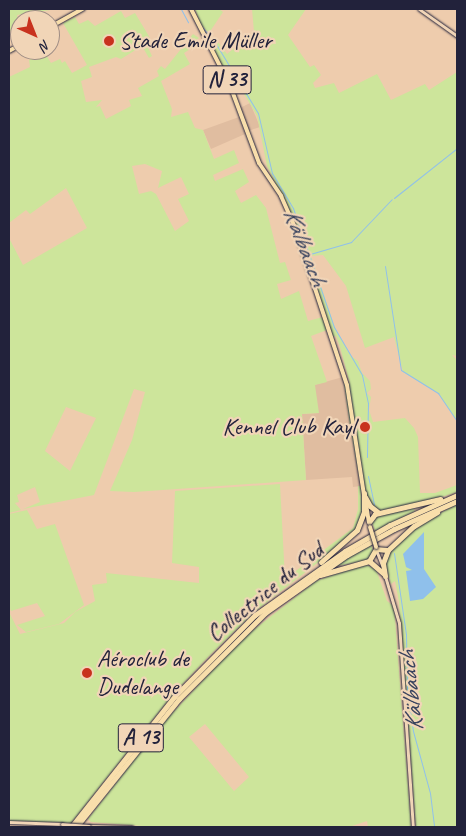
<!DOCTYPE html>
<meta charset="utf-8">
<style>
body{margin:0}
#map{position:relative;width:466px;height:836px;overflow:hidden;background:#eeccad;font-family:Caveat,sans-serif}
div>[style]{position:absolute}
.built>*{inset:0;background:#e0bda0}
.green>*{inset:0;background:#cde59b}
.water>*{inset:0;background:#8fc0eb}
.stream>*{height:1px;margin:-0.5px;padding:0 0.5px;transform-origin:0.5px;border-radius:0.5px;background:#8fc0eb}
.roads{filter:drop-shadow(0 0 1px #22223b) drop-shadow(0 0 1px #22223b)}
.secondary>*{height:3px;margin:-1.5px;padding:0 1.5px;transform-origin:1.5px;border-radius:1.5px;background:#f1d5b7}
.primary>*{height:4px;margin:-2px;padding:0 2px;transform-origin:2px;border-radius:2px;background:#f8deab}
.highway>*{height:5px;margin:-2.5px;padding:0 2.5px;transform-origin:2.5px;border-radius:2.5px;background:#f8deab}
.bridges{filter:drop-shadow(0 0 1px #22223b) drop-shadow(0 0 1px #22223b)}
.secondary-bridge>*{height:3px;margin:-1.5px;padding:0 1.5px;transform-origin:1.5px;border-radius:1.5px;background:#f1d5b7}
.primary-bridge>*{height:4px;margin:-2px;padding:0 2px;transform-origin:2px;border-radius:2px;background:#f8deab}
.dots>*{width:14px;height:14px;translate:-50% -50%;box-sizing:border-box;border:2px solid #f1d5b7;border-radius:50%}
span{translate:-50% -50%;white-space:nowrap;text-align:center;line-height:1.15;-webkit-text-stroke:4.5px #f1d5b7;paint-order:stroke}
.shield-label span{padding:1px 4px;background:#f1d5b7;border:1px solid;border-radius:4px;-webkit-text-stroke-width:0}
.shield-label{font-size:22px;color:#22223b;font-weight:700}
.poi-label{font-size:24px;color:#22223b}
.left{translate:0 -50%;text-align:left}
.right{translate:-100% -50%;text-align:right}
.street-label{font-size:24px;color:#22223b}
.water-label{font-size:25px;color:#38425e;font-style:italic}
.frame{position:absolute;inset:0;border:10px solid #22223b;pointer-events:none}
.north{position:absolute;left:10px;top:10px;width:50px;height:50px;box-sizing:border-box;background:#f1d5b7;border:1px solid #9e8d85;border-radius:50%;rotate:136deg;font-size:14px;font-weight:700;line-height:20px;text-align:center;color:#22223b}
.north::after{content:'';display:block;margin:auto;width:18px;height:22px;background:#c8321e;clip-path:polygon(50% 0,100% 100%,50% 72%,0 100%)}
</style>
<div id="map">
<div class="built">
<i style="clip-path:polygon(250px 103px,260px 127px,248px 131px,240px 108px)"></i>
<i style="clip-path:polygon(239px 117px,245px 134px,211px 149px,203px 130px)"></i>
<i style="clip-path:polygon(343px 377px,350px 425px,361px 486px,353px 487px,352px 477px,306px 480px,302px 414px,318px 413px,314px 385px)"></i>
</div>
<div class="green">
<i style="clip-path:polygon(9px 9px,57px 9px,17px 15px,20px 26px,9px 32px)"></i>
<i style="clip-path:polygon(195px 9px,219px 9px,223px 12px,209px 33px,201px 25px)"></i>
<i style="clip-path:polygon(252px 9px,306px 9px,288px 35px,310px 67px,314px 65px,321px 75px,313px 83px,315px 88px,334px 83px,339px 93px,377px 74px,391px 100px,425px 84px,429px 90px,457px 72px,457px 356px,452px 355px,457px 360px,457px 421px,438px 393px,403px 372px,394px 337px,365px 348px,346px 286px,323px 255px,311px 256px,335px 328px,351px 356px,358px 361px,362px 373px,370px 381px,371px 389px,367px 393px,371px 397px,369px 410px,373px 422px,405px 418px,414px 428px,418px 437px,420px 493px,435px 493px,457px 485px,457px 492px,426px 502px,380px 511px,368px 501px,359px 477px,350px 426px,343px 377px,350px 384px,340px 347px,336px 336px,333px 337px,298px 229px,267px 166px,257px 116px,237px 82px,232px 84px,213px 48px,218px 42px,227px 54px,254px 32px)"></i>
<i style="clip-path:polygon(evenodd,121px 11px,125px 18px,135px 13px,150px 38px,145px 41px,152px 56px,149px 58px,142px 46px,121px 59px,116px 57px,89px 67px,92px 77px,81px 81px,86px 102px,102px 100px,96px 107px,100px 106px,106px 119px,131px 106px,129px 100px,142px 96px,138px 88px,159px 76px,157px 71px,161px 66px,165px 69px,193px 34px,199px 38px,193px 43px,195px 46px,184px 53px,190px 64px,161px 81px,172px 109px,171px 117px,188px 112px,195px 128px,203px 130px,214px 159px,234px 150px,239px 163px,213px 175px,215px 181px,243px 169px,249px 182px,235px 191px,241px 203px,256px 195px,266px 208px,280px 263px,285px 262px,291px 280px,277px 284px,281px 299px,299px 291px,308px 321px,323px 317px,327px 330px,311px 336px,327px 382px,315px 385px,319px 413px,302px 414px,306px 480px,134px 492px,110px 491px,132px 440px,145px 392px,134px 389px,94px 495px,23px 509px,40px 502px,35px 487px,17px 495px,19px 502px,15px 503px,21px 510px,9px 513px,9px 238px,23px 265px,87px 228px,66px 188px,30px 214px,26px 210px,9px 223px,9px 77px,30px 67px,29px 60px,38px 55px,35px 50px,43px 50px,51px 63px,60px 59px,62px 63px,65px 61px,72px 73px,87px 65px,63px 23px,75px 17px,79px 24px,88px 20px,95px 26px,121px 11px,145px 164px,162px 171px,158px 188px,181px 177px,189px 194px,178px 199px,189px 221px,175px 231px,156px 194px,151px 191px,139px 194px,132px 166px,145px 164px,121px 11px,66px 407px,96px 418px,70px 471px,45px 451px,66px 407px)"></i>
<i style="clip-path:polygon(280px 484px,285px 579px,353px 528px,358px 509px,358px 486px,361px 486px,362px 510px,357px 527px,334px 550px,253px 613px,209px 656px,173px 694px,71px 823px,9px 821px,9px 612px,20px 634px,64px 623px,75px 612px,95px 601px,92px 585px,107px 583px,106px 573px,199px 583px,199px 567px,172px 563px,175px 491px)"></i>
<i style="clip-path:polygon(457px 504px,457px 827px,416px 827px,399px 602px,395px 581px,391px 584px,385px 564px,389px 552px,405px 537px,426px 521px)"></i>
<i style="clip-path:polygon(413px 508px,415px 511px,375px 531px,372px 522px,375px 516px)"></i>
<i style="clip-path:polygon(27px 510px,37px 529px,55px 524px,84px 605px,59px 624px,26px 632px,17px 625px,45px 616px,37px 603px,11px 611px,9px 606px,9px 514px)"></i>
<i style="clip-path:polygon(371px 544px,374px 553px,368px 560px,332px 567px)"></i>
<i style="clip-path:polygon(evenodd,364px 564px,376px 569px,387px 601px,394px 606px,411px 827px,368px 827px,367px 821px,349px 827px,155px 827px,91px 822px,88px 819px,163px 723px,242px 639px,316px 581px,364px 564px,205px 724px,249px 777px,234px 791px,189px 737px,205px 724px)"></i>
</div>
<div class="water">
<i style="clip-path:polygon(424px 532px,424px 569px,436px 587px,423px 599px,410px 601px,406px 571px,412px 570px,406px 567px,403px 554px)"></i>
</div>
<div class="stream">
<i style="left:181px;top:9px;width:15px;rotate:62deg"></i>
<i style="left:203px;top:28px;width:14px;rotate:51deg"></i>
<i style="left:216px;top:44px;width:81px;rotate:58.7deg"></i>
<i style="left:258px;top:113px;width:62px;rotate:76.9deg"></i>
<i style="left:272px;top:173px;width:41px;rotate:59deg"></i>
<i style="left:293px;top:208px;width:126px;rotate:71deg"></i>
<i style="left:334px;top:327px;width:56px;rotate:59.7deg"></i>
<i style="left:362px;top:375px;width:29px;rotate:78deg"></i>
<i style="left:368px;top:403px;width:54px;rotate:91.1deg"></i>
<i style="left:394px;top:198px;width:80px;rotate:-38.4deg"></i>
<i style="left:310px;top:254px;width:43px;rotate:-16.3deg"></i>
<i style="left:351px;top:242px;width:59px;rotate:-46.4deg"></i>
<i style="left:385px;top:266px;width:105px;rotate:81.3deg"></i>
<i style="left:401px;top:370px;width:44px;rotate:31.9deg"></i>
<i style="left:438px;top:393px;width:34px;rotate:56deg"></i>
<i style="left:368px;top:476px;width:29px;rotate:78deg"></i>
<i style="left:394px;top:553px;width:82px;rotate:81.6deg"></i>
<i style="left:406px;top:634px;width:54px;rotate:88.9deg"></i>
<i style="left:407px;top:688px;width:43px;rotate:82.1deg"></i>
<i style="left:413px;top:731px;width:64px;rotate:74.7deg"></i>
<i style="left:430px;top:793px;width:34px;rotate:83deg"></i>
</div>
<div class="roads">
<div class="secondary">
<i style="left:419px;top:9px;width:47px;rotate:35.4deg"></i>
<i style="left:376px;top:550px;width:16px;rotate:68deg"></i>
<i style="left:385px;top:576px;width:49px;rotate:73.4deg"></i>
<i style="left:399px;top:623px;width:204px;rotate:86.1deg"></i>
<i style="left:9px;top:822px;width:53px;rotate:2.2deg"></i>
<i style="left:89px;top:826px;width:43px;rotate:1.3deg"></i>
</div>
<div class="primary">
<i style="left:191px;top:9px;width:89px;rotate:63.1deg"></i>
<i style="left:231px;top:88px;width:80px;rotate:69.5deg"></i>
<i style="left:259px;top:163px;width:40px;rotate:56deg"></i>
<i style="left:281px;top:196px;width:35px;rotate:66deg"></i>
<i style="left:295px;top:228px;width:165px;rotate:71.7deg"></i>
<i style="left:347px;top:385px;width:111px;rotate:81.2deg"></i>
<i style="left:50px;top:27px;width:38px;rotate:-29deg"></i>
<i style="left:9px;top:51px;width:13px;rotate:-29deg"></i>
<i style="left:366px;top:504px;width:18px;rotate:81deg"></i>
</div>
<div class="highway">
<i style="left:365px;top:497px;width:10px;rotate:61deg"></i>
<i style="left:370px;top:506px;width:11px;rotate:38deg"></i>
<i style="left:369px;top:522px;width:10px;rotate:-53deg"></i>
<i style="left:375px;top:514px;width:67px;rotate:-13deg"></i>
<i style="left:369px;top:561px;width:14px;rotate:-60deg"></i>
<i style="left:376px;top:549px;width:11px;rotate:5deg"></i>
<i style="left:321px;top:562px;width:48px;rotate:-41.6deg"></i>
<i style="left:357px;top:530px;width:19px;rotate:-69deg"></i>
<i style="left:364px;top:512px;width:19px;rotate:-90deg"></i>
<i style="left:320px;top:575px;width:51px;rotate:-15.9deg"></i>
<i style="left:369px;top:561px;width:20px;rotate:41deg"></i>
<i style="left:385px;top:576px;width:13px;rotate:-99deg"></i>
<i style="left:383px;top:563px;width:14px;rotate:-69deg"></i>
<i style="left:388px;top:550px;width:35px;rotate:-43deg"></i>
<i style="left:414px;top:526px;width:27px;rotate:-31deg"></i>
<i style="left:71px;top:827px;width:167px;rotate:-51.6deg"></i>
<i style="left:175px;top:696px;width:114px;rotate:-45.4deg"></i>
<i style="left:255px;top:615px;width:110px;rotate:-35.4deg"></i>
<i style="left:345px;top:551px;width:52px;rotate:-30deg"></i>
<i style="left:390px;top:525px;width:73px;rotate:-24.1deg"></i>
<i style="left:76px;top:827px;width:164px;rotate:-51.2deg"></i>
<i style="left:179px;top:699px;width:122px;rotate:-45deg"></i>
<i style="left:265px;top:613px;width:100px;rotate:-35.3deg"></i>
<i style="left:347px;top:555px;width:54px;rotate:-29deg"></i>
<i style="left:394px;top:529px;width:69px;rotate:-24deg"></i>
</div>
</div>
<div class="bridges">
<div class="secondary-bridge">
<i style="left:62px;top:824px;width:27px;rotate:4deg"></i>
</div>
<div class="primary-bridge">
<i style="left:370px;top:527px;width:21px;rotate:73deg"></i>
</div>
</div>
<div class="dots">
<i style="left:109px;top:41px;background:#c8321e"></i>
<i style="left:365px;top:427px;background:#c8321e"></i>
<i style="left:87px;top:673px;background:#c8321e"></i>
</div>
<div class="shield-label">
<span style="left:227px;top:80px">N 33</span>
<span style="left:141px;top:738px">A 13</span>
</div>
<div class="poi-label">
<span class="left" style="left:119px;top:41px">Stade Emile Müller</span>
<span class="right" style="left:355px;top:427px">Kennel Club Kayl</span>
<span class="left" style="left:97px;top:673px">Aéroclub de<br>Dudelange</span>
</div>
<div class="street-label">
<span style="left:265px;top:592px;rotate:-39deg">Collectrice du Sud</span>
</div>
<div class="water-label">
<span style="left:305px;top:247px;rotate:69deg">Kälbaach</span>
<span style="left:411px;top:691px;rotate:-96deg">Kälbaach</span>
</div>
<div class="frame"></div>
<div class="north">N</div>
</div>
